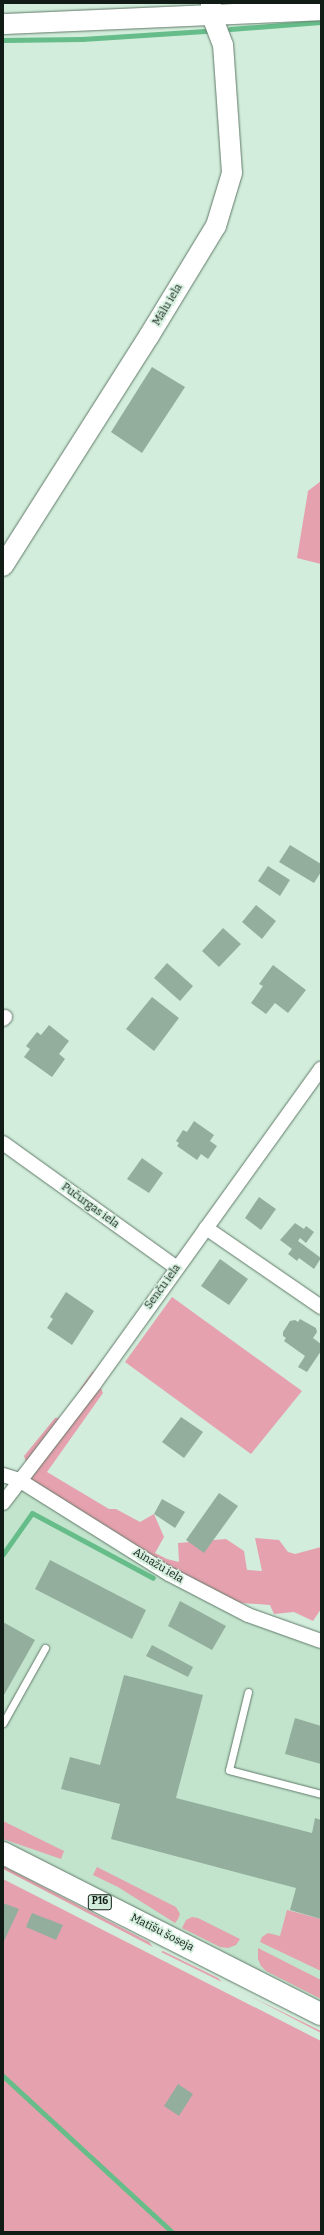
<!DOCTYPE html>
<meta charset="utf-8">
<style>
body{margin:0}
#map{position:relative;width:324px;height:2235px;overflow:hidden;background:#d2eddb;font-family:Bitter,serif}
div>[style]{position:absolute}
.built>*{inset:0;background:#c2e4cd}
.green>*{inset:0;background:#e5a1ad}
.stream>*{height:5px;margin:-2.5px;padding:0 2.5px;transform-origin:2.5px;border-radius:2.5px;background:#66bd89}
.building>*{inset:0;background:#94ae9d}
.roads{filter:drop-shadow(0 0 1px #617969) drop-shadow(0 0 1px #617969)}
.lane>*{height:7px;margin:-3.5px;padding:0 3.5px;transform-origin:3.5px;border-radius:3.5px;background:#fff}
.street>*{height:14px;margin:-7px;padding:0 7px;transform-origin:7px;border-radius:7px;background:#fff}
.secondary>*{height:20px;margin:-10px;padding:0 10px;transform-origin:10px;border-radius:10px;background:#fff}
.primary>*{height:22px;margin:-11px;padding:0 11px;transform-origin:11px;border-radius:11px;background:#fff}
span{translate:-50% -50%;white-space:nowrap;text-align:center;line-height:1.15;-webkit-text-stroke:3px #d2eddb;paint-order:stroke}
.shield-label span{padding:1px 3px;background:#d2eddb;border:1px solid;border-radius:3px;-webkit-text-stroke-width:0}
.shield-label{font-size:10px;color:#121c16;font-weight:700}
.street-label{font-size:11px;color:#121c16}
.frame{position:absolute;inset:0;border:4px solid #121c16;pointer-events:none}
</style>
<div id="map">
<div class="built">
<i style="clip-path:polygon(19px 1480px,169px 1574px,321px 1641px,321px 2014px,3px 1853px,3px 1503px)"></i>
</div>
<div class="green">
<i style="clip-path:polygon(321px 481px,321px 564px,297px 558px,308px 491px)"></i>
<i style="clip-path:polygon(172px 1297px,302px 1391px,251px 1454px,125px 1362px)"></i>
<i style="clip-path:polygon(93px 1371px,103px 1393px,47px 1472px,109px 1509px,116px 1509px,140px 1522px,154px 1514px,164px 1537px,155px 1553px,167px 1559px,179px 1562px,178px 1543px,226px 1539px,244px 1551px,247px 1570px,262px 1571px,255px 1538px,279px 1540px,288px 1552px,295px 1554px,321px 1547px,321px 1609px,313px 1621px,294px 1612px,274px 1614px,270px 1605px,242px 1603px,213px 1593px,37px 1495px,24px 1456px,55px 1418px,79px 1416px,86px 1404px,80px 1389px)"></i>
<i style="clip-path:polygon(3px 1821px,64px 1851px,61px 1859px,3px 1839px)"></i>
<i style="clip-path:polygon(3px 1866px,149px 1942px,153px 1947px,3px 1869px)"></i>
<i style="clip-path:polygon(97px 1867px,176px 1907px,180px 1914px,178px 1919px,175px 1923px,118px 1887px,93px 1875px)"></i>
<i style="clip-path:polygon(3px 1879px,321px 2041px,320px 2232px,3px 2232px)"></i>
<i style="clip-path:polygon(287px 1910px,321px 1919px,321px 1971px,260px 1942px,262px 1937px,268px 1933px,280px 1936px)"></i>
<i style="clip-path:polygon(192px 1917px,198px 1918px,240px 1939px,236px 1945px,228px 1948px,220px 1947px,182px 1928px,186px 1920px)"></i>
<i style="clip-path:polygon(258px 1948px,321px 1980px,321px 1999px,266px 1971px,261px 1966px,258px 1959px)"></i>
<i style="clip-path:polygon(163px 1951px,218px 1978px,222px 1982px,161px 1952px)"></i>
<i style="clip-path:polygon(236px 1989px,321px 2031px,321px 2033px)"></i>
</div>
<div class="stream">
<i style="left:230px;top:29px;width:91px;rotate:-4.4deg"></i>
<i style="left:3px;top:40px;width:79px;rotate:-0.7deg"></i>
<i style="left:82px;top:39px;width:123px;rotate:-3.7deg"></i>
<i style="left:3px;top:1554px;width:50px;rotate:-54.7deg"></i>
<i style="left:32px;top:1513px;width:137px;rotate:28.2deg"></i>
<i style="left:3px;top:2076px;width:230px;rotate:42.7deg"></i>
</div>
<div class="building">
<i style="clip-path:polygon(152px 367px,185px 387px,142px 453px,111px 432px)"></i>
<i style="clip-path:polygon(290px 845px,321px 864px,321px 872px,314px 883px,279px 862px)"></i>
<i style="clip-path:polygon(268px 866px,290px 880px,280px 896px,258px 881px)"></i>
<i style="clip-path:polygon(256px 905px,276px 921px,262px 939px,242px 922px)"></i>
<i style="clip-path:polygon(223px 928px,241px 944px,219px 967px,202px 951px)"></i>
<i style="clip-path:polygon(167px 963px,193px 986px,180px 1001px,154px 978px)"></i>
<i style="clip-path:polygon(273px 965px,306px 990px,288px 1013px,275px 1003px,266px 1014px,251px 1003px,263px 986px,259px 984px)"></i>
<i style="clip-path:polygon(152px 997px,179px 1018px,154px 1051px,126px 1029px)"></i>
<i style="clip-path:polygon(49px 1025px,69px 1041px,59px 1054px,65px 1059px,52px 1077px,24px 1057px,30px 1049px,26px 1046px,37px 1032px,41px 1035px)"></i>
<i style="clip-path:polygon(194px 1121px,214px 1135px,210px 1141px,217px 1146px,208px 1159px,201px 1154px,197px 1160px,177px 1146px,179px 1143px,176px 1141px,183px 1130px,187px 1132px)"></i>
<i style="clip-path:polygon(142px 1158px,163px 1173px,149px 1193px,127px 1179px)"></i>
<i style="clip-path:polygon(259px 1197px,276px 1209px,261px 1230px,245px 1218px)"></i>
<i style="clip-path:polygon(295px 1223px,304px 1229px,306px 1226px,314px 1232px,306px 1243px,300px 1238px,298px 1241px,321px 1258px,314px 1269px,299px 1258px,297px 1261px,288px 1254px,292px 1249px,280px 1240px)"></i>
<i style="clip-path:polygon(220px 1259px,248px 1279px,229px 1305px,201px 1286px)"></i>
<i style="clip-path:polygon(66px 1292px,94px 1311px,72px 1345px,47px 1328px,53px 1319px,50px 1317px)"></i>
<i style="clip-path:polygon(300px 1319px,316px 1328px,317px 1332px,313px 1338px,321px 1344px,321px 1351px,307px 1372px,298px 1367px,305px 1356px,284px 1341px,286px 1338px,283px 1336px,283px 1332px,290px 1321px,295px 1320px,298px 1322px)"></i>
<i style="clip-path:polygon(181px 1417px,203px 1432px,184px 1458px,162px 1442px)"></i>
<i style="clip-path:polygon(219px 1493px,238px 1506px,204px 1553px,186px 1540px)"></i>
<i style="clip-path:polygon(162px 1499px,185px 1512px,175px 1528px,154px 1514px)"></i>
<i style="clip-path:polygon(50px 1560px,146px 1610px,132px 1639px,35px 1589px)"></i>
<i style="clip-path:polygon(180px 1601px,226px 1626px,212px 1650px,168px 1626px)"></i>
<i style="clip-path:polygon(3px 1622px,35px 1640px,4px 1695px,3px 1695px)"></i>
<i style="clip-path:polygon(152px 1645px,193px 1667px,188px 1677px,146px 1656px)"></i>
<i style="clip-path:polygon(124px 1675px,203px 1695px,176px 1798px,312px 1833px,315px 1818px,321px 1820px,321px 1919px,290px 1910px,296px 1888px,111px 1839px,120px 1804px,61px 1789px,70px 1757px,100px 1765px)"></i>
<i style="clip-path:polygon(295px 1718px,321px 1726px,321px 1764px,285px 1754px)"></i>
<i style="clip-path:polygon(3px 1903px,19px 1909px,3px 1943px)"></i>
<i style="clip-path:polygon(32px 1913px,63px 1925px,56px 1940px,26px 1927px)"></i>
<i style="clip-path:polygon(178px 2084px,193px 2094px,179px 2116px,164px 2106px)"></i>
</div>
<div class="roads">
<div class="lane">
<i style="left:248px;top:1692px;width:80px;rotate:103.7deg"></i>
<i style="left:229px;top:1770px;width:95px;rotate:14.6deg"></i>
<i style="left:3px;top:1723px;width:86px;rotate:-60.8deg"></i>
</div>
<div class="street">
<i style="left:3px;top:1019px;width:3px;rotate:-45deg"></i>
<i style="left:3px;top:1143px;width:214px;rotate:35.7deg"></i>
<i style="left:206px;top:1228px;width:140px;rotate:34.5deg"></i>
<i style="left:3px;top:1475px;width:17px;rotate:17deg"></i>
<i style="left:19px;top:1480px;width:177px;rotate:32.1deg"></i>
<i style="left:169px;top:1574px;width:89px;rotate:27.4deg"></i>
<i style="left:248px;top:1615px;width:77px;rotate:19.6deg"></i>
<i style="left:3px;top:1503px;width:151px;rotate:-52.5deg"></i>
<i style="left:95px;top:1383px;width:387px;rotate:-54.3deg"></i>
</div>
<div class="secondary">
<i style="left:3px;top:24px;width:318px;rotate:-2.5deg"></i>
<i style="left:3px;top:566px;width:272px;rotate:-57.6deg"></i>
<i style="left:149px;top:336px;width:129px;rotate:-58.7deg"></i>
<i style="left:216px;top:226px;width:55px;rotate:-73.2deg"></i>
<i style="left:232px;top:173px;width:128px;rotate:-94deg"></i>
<i style="left:223px;top:45px;width:33px;rotate:-111deg"></i>
<i style="left:211px;top:14px;width:11px;rotate:-90deg"></i>
</div>
<div class="primary">
<i style="left:3px;top:1853px;width:356px;rotate:26.9deg"></i>
</div>
</div>
<div class="shield-label">
<span style="left:100px;top:1902px">P16</span>
</div>
<div class="street-label">
<span style="left:168px;top:305px;rotate:-59deg">Mālu iela</span>
<span style="left:90px;top:1206px;rotate:36deg">Pučurgas iela</span>
<span style="left:163px;top:1287px;rotate:-54deg">Senču iela</span>
<span style="left:158px;top:1566px;rotate:31deg">Ainažu iela</span>
<span style="left:162px;top:1933px;rotate:27deg">Matīšu šoseja</span>
</div>
<div class="frame"></div>
</div>
